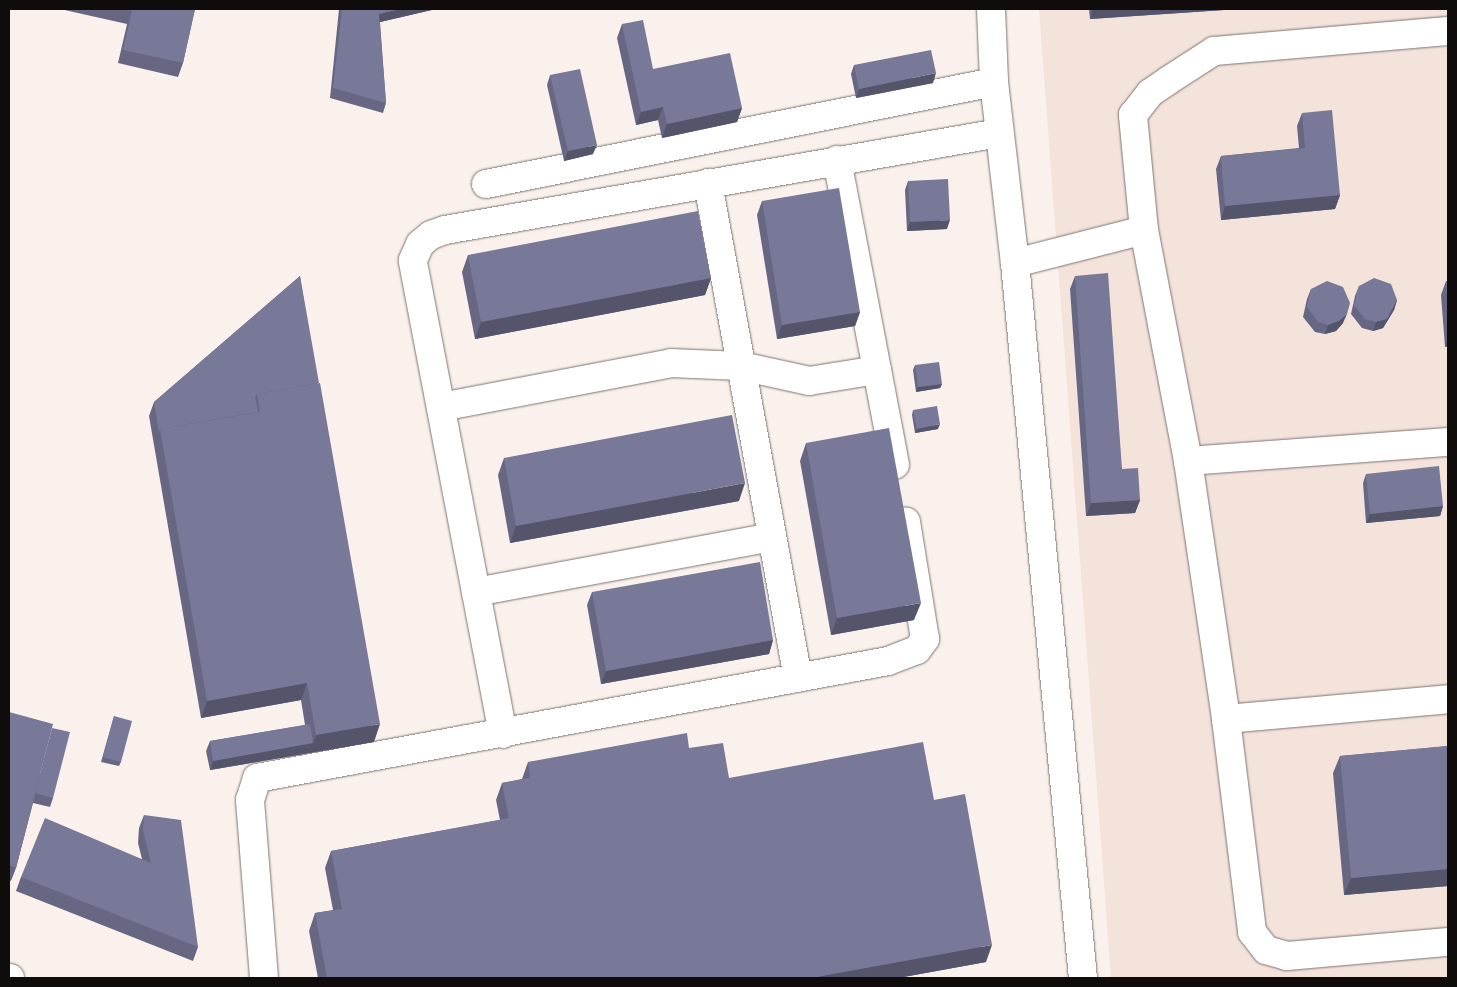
<!DOCTYPE html>
<style>
body{margin:0}
#map{position:relative;width:1457px;height:987px;overflow:hidden;background:#faf1ed;font-family:Rubik,sans-serif}
div>[style]{position:absolute}
.built>*{inset:0;background:#f4e3db}
.roads{filter:drop-shadow(0 0 1px #7c7470) drop-shadow(0 0 1px #7c7470)}
.minor>*{height:28px;margin:-14px;padding:0 14px;transform-origin:14px;border-radius:14px;background:#fff}
.wall>*{inset:0;background:#676784}
.shaded-wall>*{inset:0;background:#54546b}
.building>*{inset:0;background:#787899}
span{translate:-50% -50%;white-space:nowrap;text-align:center;line-height:1.15;-webkit-text-stroke:5px #fff;paint-order:stroke}
.frame{position:absolute;inset:0;border:10px solid #0f0c0b;pointer-events:none}
</style>
<div id="map">
<div class="built">
<i style="clip-path:polygon(1039px 9px,1448px 9px,1448px 978px,1111px 978px)"></i>
</div>
<div class="roads">
<div class="minor">
<i style="left:991px;top:9px;width:73px;rotate:87.6deg"></i>
<i style="left:994px;top:82px;width:182px;rotate:83.4deg"></i>
<i style="left:1015px;top:263px;width:718px;rotate:84.57deg"></i>
<i style="left:837px;top:160px;width:310px;rotate:79.2deg"></i>
<i style="left:708px;top:183px;width:503px;rotate:79.7deg"></i>
<i style="left:486px;top:184px;width:518px;rotate:-11.35deg"></i>
<i style="left:1144px;top:230px;width:116px;rotate:-95.5deg"></i>
<i style="left:1133px;top:115px;width:28px;rotate:-52deg"></i>
<i style="left:1150px;top:93px;width:23px;rotate:-34deg"></i>
<i style="left:1169px;top:80px;width:54px;rotate:-32.8deg"></i>
<i style="left:1214px;top:51px;width:235px;rotate:-4.9deg"></i>
<i style="left:1015px;top:263px;width:133px;rotate:-14.3deg"></i>
<i style="left:1144px;top:230px;width:235px;rotate:79.2deg"></i>
<i style="left:1188px;top:461px;width:261px;rotate:81.6deg"></i>
<i style="left:1226px;top:719px;width:215px;rotate:83deg"></i>
<i style="left:1252px;top:932px;width:23px;rotate:52deg"></i>
<i style="left:1266px;top:950px;width:22px;rotate:16deg"></i>
<i style="left:1287px;top:956px;width:162px;rotate:-5deg"></i>
<i style="left:441px;top:407px;width:234px;rotate:-10.8deg"></i>
<i style="left:671px;top:363px;width:70px;rotate:2.5deg"></i>
<i style="left:741px;top:366px;width:70px;rotate:12.4deg"></i>
<i style="left:809px;top:381px;width:69px;rotate:-9.2deg"></i>
<i style="left:1188px;top:461px;width:261px;rotate:-4.2deg"></i>
<i style="left:476px;top:592px;width:301px;rotate:-10.5deg"></i>
<i style="left:1226px;top:719px;width:223px;rotate:-5.1deg"></i>
<i style="left:503px;top:734px;width:482px;rotate:-100.8deg"></i>
<i style="left:413px;top:260px;width:17px;rotate:-66deg"></i>
<i style="left:420px;top:244px;width:14px;rotate:-39deg"></i>
<i style="left:431px;top:235px;width:15px;rotate:-20deg"></i>
<i style="left:445px;top:230px;width:562px;rotate:-9.93deg"></i>
<i style="left:9px;top:978px;width:1px"></i>
<i style="left:264px;top:978px;width:179px;rotate:-94.5deg"></i>
<i style="left:250px;top:800px;width:23px;rotate:-72deg"></i>
<i style="left:257px;top:778px;width:642px;rotate:-10.5deg"></i>
<i style="left:888px;top:661px;width:31px;rotate:-21deg"></i>
<i style="left:917px;top:650px;width:14px;rotate:-54deg"></i>
<i style="left:925px;top:639px;width:119px;rotate:-99.2deg"></i>
</div>
</div>
<div class="wall">
<i style="clip-path:polygon(60px 9px,195px 9px,183px 63px,178px 77px,118px 63px,127px 24px)"></i>
<i style="clip-path:polygon(339px 9px,436px 9px,380px 22px,386px 103px,383px 113px,330px 98px)"></i>
<i style="clip-path:polygon(1089px 9px,1239px 9px,1090px 19px)"></i>
<i style="clip-path:polygon(622px 24px,653px 69px,742px 108px,737px 122px,662px 138px,658px 120px,636px 125px,617px 38px)"></i>
<i style="clip-path:polygon(854px 65px,933px 83px,856px 98px,851px 74px)"></i>
<i style="clip-path:polygon(550px 75px,593px 154px,564px 161px,547px 85px)"></i>
<i style="clip-path:polygon(1302px 113px,1340px 195px,1335px 209px,1221px 220px,1216px 169px,1221px 156px,1299px 148px,1297px 126px)"></i>
<i style="clip-path:polygon(908px 181px,947px 229px,907px 231px,905px 190px)"></i>
<i style="clip-path:polygon(762px 201px,860px 312px,855px 326px,777px 339px,757px 215px)"></i>
<i style="clip-path:polygon(468px 255px,711px 278px,705px 295px,475px 339px,462px 272px)"></i>
<i style="clip-path:polygon(300px 276px,374px 742px,210px 770px,206px 751px,210px 741px,305px 725px,301px 700px,201px 718px,149px 416px,154px 402px)"></i>
<i style="clip-path:polygon(1075px 276px,1122px 469px,1140px 500px,1135px 513px,1086px 516px,1070px 289px)"></i>
<i style="clip-path:polygon(1446px 281px,1448px 281px,1448px 346px,1445px 347px,1441px 295px)"></i>
<i style="clip-path:polygon(1359px 286px,1397px 300px,1394px 310px,1383px 328px,1373px 331px,1362px 328px,1351px 314px,1355px 296px)"></i>
<i style="clip-path:polygon(1311px 289px,1343px 323px,1336px 331px,1325px 334px,1315px 332px,1303px 317px,1307px 299px)"></i>
<i style="clip-path:polygon(915px 365px,942px 384px,940px 388px,916px 392px,913px 370px)"></i>
<i style="clip-path:polygon(913px 410px,938px 429px,915px 433px,912px 415px)"></i>
<i style="clip-path:polygon(806px 443px,914px 620px,831px 635px,800px 461px)"></i>
<i style="clip-path:polygon(504px 458px,739px 501px,510px 543px,498px 475px)"></i>
<i style="clip-path:polygon(1366px 474px,1443px 506px,1440px 516px,1366px 523px,1363px 483px)"></i>
<i style="clip-path:polygon(592px 592px,773px 640px,769px 654px,601px 684px,587px 605px)"></i>
<i style="clip-path:polygon(9px 712px,53px 798px,50px 807px,33px 803px,16px 868px,11px 881px,9px 880px)"></i>
<i style="clip-path:polygon(114px 716px,121px 762px,119px 766px,101px 762px)"></i>
<i style="clip-path:polygon(1448px 746px,1448px 886px,1344px 895px,1333px 773px,1340px 756px)"></i>
<i style="clip-path:polygon(689px 748px,729px 778px,934px 800px,986px 962px,898px 978px,318px 978px,309px 931px,315px 913px,333px 910px,325px 868px,331px 851px,500px 820px,496px 800px,502px 783px,522px 779px,528px 762px)"></i>
<i style="clip-path:polygon(144px 815px,198px 947px,193px 961px,16px 891px,21px 877px,142px 859px,138px 843px,139px 828px)"></i>
</div>
<div class="shaded-wall">
<i style="clip-path:polygon(400px 9px,436px 9px,376px 23px,379px 14px)"></i>
<i style="clip-path:polygon(1093px 9px,1239px 9px,1090px 19px)"></i>
<i style="clip-path:polygon(936px 73px,933px 83px,856px 98px,859px 89px)"></i>
<i style="clip-path:polygon(663px 107px,658px 120px,636px 125px,641px 112px)"></i>
<i style="clip-path:polygon(742px 108px,737px 122px,662px 138px,667px 124px)"></i>
<i style="clip-path:polygon(597px 145px,593px 154px,564px 161px,568px 151px)"></i>
<i style="clip-path:polygon(1340px 195px,1335px 209px,1221px 220px,1225px 206px)"></i>
<i style="clip-path:polygon(950px 220px,947px 229px,907px 231px,910px 222px)"></i>
<i style="clip-path:polygon(711px 278px,705px 295px,475px 339px,481px 322px)"></i>
<i style="clip-path:polygon(1397px 300px,1394px 310px,1383px 328px,1373px 331px,1376px 322px)"></i>
<i style="clip-path:polygon(860px 312px,855px 326px,777px 339px,782px 325px)"></i>
<i style="clip-path:polygon(1347px 314px,1343px 323px,1336px 331px,1325px 334px,1328px 325px)"></i>
<i style="clip-path:polygon(1448px 338px,1448px 346px,1445px 347px)"></i>
<i style="clip-path:polygon(942px 384px,940px 388px,916px 392px,918px 387px)"></i>
<i style="clip-path:polygon(940px 424px,938px 429px,915px 433px,917px 429px)"></i>
<i style="clip-path:polygon(745px 483px,739px 501px,510px 543px,516px 526px)"></i>
<i style="clip-path:polygon(1140px 500px,1135px 513px,1086px 516px,1091px 503px)"></i>
<i style="clip-path:polygon(1443px 506px,1440px 516px,1366px 523px,1370px 514px)"></i>
<i style="clip-path:polygon(921px 603px,914px 620px,831px 635px,837px 618px)"></i>
<i style="clip-path:polygon(773px 640px,769px 654px,601px 684px,606px 671px)"></i>
<i style="clip-path:polygon(307px 683px,301px 700px,201px 718px,207px 701px)"></i>
<i style="clip-path:polygon(380px 724px,374px 742px,210px 770px,213px 761px,313px 743px,316px 735px)"></i>
<i style="clip-path:polygon(1448px 869px,1448px 886px,1344px 895px,1351px 878px)"></i>
<i style="clip-path:polygon(992px 945px,986px 962px,898px 978px,811px 978px)"></i>
</div>
<div class="building">
<i style="clip-path:polygon(124px 9px,195px 9px,183px 63px,123px 50px,132px 11px)"></i>
<i style="clip-path:polygon(342px 9px,400px 9px,379px 14px,386px 103px,333px 88px)"></i>
<i style="clip-path:polygon(643px 20px,653px 69px,730px 53px,742px 108px,667px 124px,663px 107px,641px 112px,622px 24px)"></i>
<i style="clip-path:polygon(931px 50px,936px 73px,859px 89px,854px 65px)"></i>
<i style="clip-path:polygon(580px 69px,597px 145px,568px 151px,550px 75px)"></i>
<i style="clip-path:polygon(1332px 110px,1340px 195px,1225px 206px,1221px 156px,1305px 148px,1302px 113px)"></i>
<i style="clip-path:polygon(948px 179px,950px 220px,910px 222px,908px 181px)"></i>
<i style="clip-path:polygon(839px 188px,860px 312px,782px 325px,762px 201px)"></i>
<i style="clip-path:polygon(698px 211px,711px 278px,481px 322px,468px 255px)"></i>
<i style="clip-path:polygon(1108px 273px,1122px 469px,1138px 468px,1140px 500px,1091px 503px,1075px 276px)"></i>
<i style="clip-path:polygon(300px 276px,319px 383px,257px 394px,255px 397px,258px 412px,160px 429px,159px 433px,154px 402px)"></i>
<i style="clip-path:polygon(1374px 278px,1391px 284px,1397px 300px,1387px 319px,1376px 322px,1365px 319px,1354px 305px,1359px 286px)"></i>
<i style="clip-path:polygon(1327px 281px,1343px 287px,1350px 303px,1347px 314px,1339px 321px,1328px 325px,1318px 322px,1307px 307px,1311px 289px)"></i>
<i style="clip-path:polygon(1446px 281px,1448px 281px,1448px 313px)"></i>
<i style="clip-path:polygon(939px 362px,942px 384px,918px 387px,915px 365px)"></i>
<i style="clip-path:polygon(320px 383px,380px 724px,316px 735px,307px 683px,207px 701px,160px 429px,260px 412px,257px 394px)"></i>
<i style="clip-path:polygon(937px 406px,940px 424px,917px 429px,913px 410px)"></i>
<i style="clip-path:polygon(732px 415px,745px 483px,516px 526px,504px 458px)"></i>
<i style="clip-path:polygon(889px 428px,921px 603px,837px 618px,806px 443px)"></i>
<i style="clip-path:polygon(1439px 466px,1443px 506px,1370px 514px,1366px 474px)"></i>
<i style="clip-path:polygon(760px 562px,773px 640px,606px 671px,592px 592px)"></i>
<i style="clip-path:polygon(9px 712px,53px 724px,16px 868px,9px 865px)"></i>
<i style="clip-path:polygon(114px 716px,132px 721px,121px 762px,103px 757px)"></i>
<i style="clip-path:polygon(310px 724px,313px 743px,213px 761px,210px 741px)"></i>
<i style="clip-path:polygon(52px 728px,70px 732px,53px 798px,35px 793px)"></i>
<i style="clip-path:polygon(687px 733px,689px 748px,723px 743px,729px 778px,923px 742px,934px 800px,965px 794px,992px 945px,811px 978px,327px 978px,315px 913px,342px 909px,331px 851px,509px 818px,502px 783px,530px 778px,528px 762px)"></i>
<i style="clip-path:polygon(1448px 746px,1448px 869px,1351px 878px,1340px 756px)"></i>
<i style="clip-path:polygon(144px 815px,181px 820px,198px 947px,21px 877px,45px 818px,151px 863px,143px 830px)"></i>
</div>
<div class="frame"></div>
</div>
